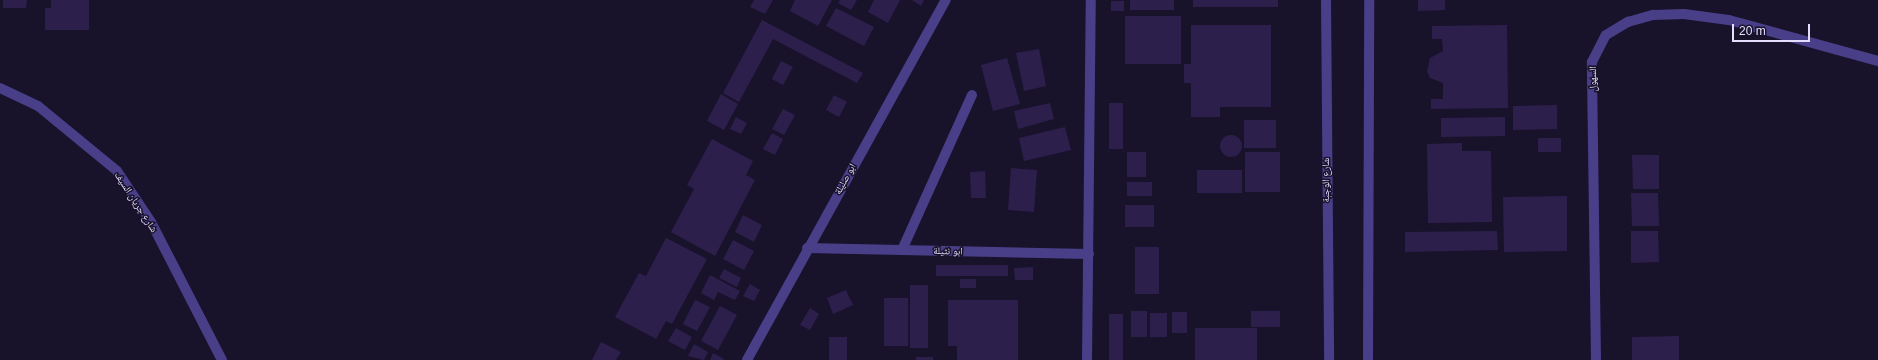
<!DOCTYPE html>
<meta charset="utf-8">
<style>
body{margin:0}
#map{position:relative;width:1878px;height:360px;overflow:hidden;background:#19122b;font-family:Helvetica,"Noto Naskh Arabic",sans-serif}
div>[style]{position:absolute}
.building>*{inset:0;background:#2d1f4c}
.round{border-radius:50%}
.service>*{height:10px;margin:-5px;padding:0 5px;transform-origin:5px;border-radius:5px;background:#493f89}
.minor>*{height:10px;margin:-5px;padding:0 5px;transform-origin:5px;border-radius:5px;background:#493f89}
.tertiary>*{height:10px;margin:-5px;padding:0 5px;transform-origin:5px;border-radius:5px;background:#493f89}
span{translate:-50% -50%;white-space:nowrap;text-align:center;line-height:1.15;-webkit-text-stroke:3px #19122b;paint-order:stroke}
.street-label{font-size:10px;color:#e5defe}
.scale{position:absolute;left:1732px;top:24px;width:78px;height:18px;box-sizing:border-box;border:2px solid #e5defe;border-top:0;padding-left:5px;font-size:12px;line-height:14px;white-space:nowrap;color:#e5defe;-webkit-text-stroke:3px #19122b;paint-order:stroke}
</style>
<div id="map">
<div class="building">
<i style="clip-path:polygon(3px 0,27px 0,26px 8px,3px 8px)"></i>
<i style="clip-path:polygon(51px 0,89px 0,89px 30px,45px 30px,45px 8px,51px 8px)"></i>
<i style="clip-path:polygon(754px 0,773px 0,765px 14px,750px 7px)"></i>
<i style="clip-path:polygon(795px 0,832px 0,818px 26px,790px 11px)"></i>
<i style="clip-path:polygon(840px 0,857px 0,851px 10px,838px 3px)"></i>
<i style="clip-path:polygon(874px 0,900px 0,888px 23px,868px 12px)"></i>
<i style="clip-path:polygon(912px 0,924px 0,921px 6px)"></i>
<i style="clip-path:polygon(1130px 0,1174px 0,1174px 10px,1130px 10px)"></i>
<i style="clip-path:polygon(1193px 0,1278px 0,1278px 7px,1193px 7px)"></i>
<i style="clip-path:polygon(1418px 0,1445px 0,1445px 10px,1418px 11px)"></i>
<i style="clip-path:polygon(1111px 1px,1124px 1px,1124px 11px,1111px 11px)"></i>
<i style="clip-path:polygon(836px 8px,874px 27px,864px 46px,826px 26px)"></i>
<i style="clip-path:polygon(1125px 16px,1181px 16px,1181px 64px,1125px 64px)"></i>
<i style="clip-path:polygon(762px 20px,863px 73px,857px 83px,773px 39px,739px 102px,723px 93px)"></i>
<i style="clip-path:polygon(1191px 25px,1271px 25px,1271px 107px,1220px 107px,1220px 117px,1191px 117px,1191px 83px,1184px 83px,1184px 64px,1191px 64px)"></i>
<i style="clip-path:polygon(1507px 25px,1508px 108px,1431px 109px,1431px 99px,1443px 99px,1443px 83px,1430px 78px,1427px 71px,1430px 58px,1443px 51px,1442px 39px,1432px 39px,1432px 26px)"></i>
<i style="clip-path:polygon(1039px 49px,1046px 86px,1024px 91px,1016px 53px)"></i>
<i style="clip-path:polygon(1007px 58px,1020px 104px,993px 111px,981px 65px)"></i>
<i style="clip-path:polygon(781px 61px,793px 67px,783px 85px,772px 79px)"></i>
<i style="clip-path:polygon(721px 94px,738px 104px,724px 130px,707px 121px)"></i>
<i style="clip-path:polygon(834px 95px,847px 102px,839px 117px,826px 110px)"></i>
<i style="clip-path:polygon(1050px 103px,1054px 119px,1018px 129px,1014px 111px)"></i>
<i style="clip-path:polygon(1109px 103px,1123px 103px,1123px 149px,1109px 149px)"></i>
<i style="clip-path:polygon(1557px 105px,1557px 129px,1513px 130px,1513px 106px)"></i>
<i style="clip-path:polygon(783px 109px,795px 115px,784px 135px,772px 129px)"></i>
<i style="clip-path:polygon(736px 117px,747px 123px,741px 134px,730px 129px)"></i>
<i style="clip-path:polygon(1505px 117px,1505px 136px,1441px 137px,1441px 118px)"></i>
<i style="clip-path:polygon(1244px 120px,1276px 120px,1276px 148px,1244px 148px)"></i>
<i style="clip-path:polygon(1065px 127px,1071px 150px,1024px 161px,1019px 138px)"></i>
<i style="clip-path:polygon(772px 133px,783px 139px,775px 155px,763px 149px)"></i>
<i class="round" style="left:1220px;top:135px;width:22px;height:22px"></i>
<i style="clip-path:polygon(1538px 138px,1561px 138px,1561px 152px,1538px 152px)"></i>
<i style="clip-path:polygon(712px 139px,753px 161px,746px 175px,755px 180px,715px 256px,671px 232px,694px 189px,687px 185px)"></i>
<i style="clip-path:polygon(1462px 143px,1462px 151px,1491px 151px,1492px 222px,1428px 223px,1427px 144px)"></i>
<i style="clip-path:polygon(1127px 152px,1146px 152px,1146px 177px,1127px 177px)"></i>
<i style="clip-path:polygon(1245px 152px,1280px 152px,1280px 192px,1245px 192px)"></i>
<i style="clip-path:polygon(1632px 155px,1659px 155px,1659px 189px,1633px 189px)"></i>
<i style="clip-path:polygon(1011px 168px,1037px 170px,1034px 212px,1008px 210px)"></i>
<i style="clip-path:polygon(1197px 170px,1242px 170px,1242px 193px,1197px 193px)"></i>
<i style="clip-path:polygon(985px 171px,986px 198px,971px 198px,970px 172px)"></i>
<i style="clip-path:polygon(1127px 182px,1152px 182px,1152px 196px,1127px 196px)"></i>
<i style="clip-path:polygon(1631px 193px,1658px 193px,1659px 226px,1632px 226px)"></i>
<i style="clip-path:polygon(1567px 196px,1567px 251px,1504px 252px,1503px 197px)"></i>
<i style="clip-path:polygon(1125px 205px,1154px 205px,1154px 227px,1125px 227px)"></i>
<i style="clip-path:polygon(743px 215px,762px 225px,754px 242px,735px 232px)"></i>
<i style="clip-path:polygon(1497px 231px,1498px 250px,1405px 252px,1405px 232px)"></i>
<i style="clip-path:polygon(1631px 231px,1658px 231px,1659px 262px,1631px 263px)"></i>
<i style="clip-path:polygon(666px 238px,707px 259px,672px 324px,666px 321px,656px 339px,615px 317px,639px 273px,646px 276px)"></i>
<i style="clip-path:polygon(733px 240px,754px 251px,744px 270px,723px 259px)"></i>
<i style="clip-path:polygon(1135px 247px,1159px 247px,1159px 294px,1135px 294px)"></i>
<i style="clip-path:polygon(936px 265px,1008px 265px,1008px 276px,936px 276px)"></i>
<i style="clip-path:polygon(1033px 267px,1033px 280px,1015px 280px,1014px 268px)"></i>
<i style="clip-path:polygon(724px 269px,741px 278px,737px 287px,719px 278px)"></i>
<i style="clip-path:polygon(710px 275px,740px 291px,735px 300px,718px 292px,714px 300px,701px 293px)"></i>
<i style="clip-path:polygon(960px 279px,976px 279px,976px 288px,960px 288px)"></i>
<i style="clip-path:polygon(750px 284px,760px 290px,754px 301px,743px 296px)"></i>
<i style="clip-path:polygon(910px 285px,928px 285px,928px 348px,910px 348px)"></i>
<i style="clip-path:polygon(846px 290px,853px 305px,833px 314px,827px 298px)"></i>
<i style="clip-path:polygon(884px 298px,908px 298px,908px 346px,884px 346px)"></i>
<i style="clip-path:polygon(695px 300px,710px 307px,697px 331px,683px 324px)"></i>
<i style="clip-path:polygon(948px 300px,1018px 300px,1018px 360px,957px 360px,957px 346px,948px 346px)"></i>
<i style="clip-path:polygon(720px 306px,737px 315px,718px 350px,701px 341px)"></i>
<i style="clip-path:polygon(810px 308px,819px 314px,810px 330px,800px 325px)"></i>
<i style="clip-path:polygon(1131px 311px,1147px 311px,1147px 337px,1131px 337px)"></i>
<i style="clip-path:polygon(1251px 311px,1280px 311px,1280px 327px,1251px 327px)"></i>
<i style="clip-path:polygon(1172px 312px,1187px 312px,1187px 333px,1172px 333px)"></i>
<i style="clip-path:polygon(1150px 313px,1167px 313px,1167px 337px,1150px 337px)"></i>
<i style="clip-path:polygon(1109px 314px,1123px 314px,1123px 360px,1109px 360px)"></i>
<i style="clip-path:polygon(676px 328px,692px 337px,685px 350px,668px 341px)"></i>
<i style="clip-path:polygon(1195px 328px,1257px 328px,1257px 360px,1195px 360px)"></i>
<i style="clip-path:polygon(1679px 336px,1679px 360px,1632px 360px,1632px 337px)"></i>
<i style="clip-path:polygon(829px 337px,847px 337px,847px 360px,829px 360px)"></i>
<i style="clip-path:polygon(601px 342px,621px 352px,616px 360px,592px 360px)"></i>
<i style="clip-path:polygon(694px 344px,708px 352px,704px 360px,688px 356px)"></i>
<i style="clip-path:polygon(713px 353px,724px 359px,723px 360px,710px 360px)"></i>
<i style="clip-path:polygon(916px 357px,933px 357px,933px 360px,916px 360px)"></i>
</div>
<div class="service">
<i style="left:902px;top:250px;width:170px;rotate:-65.7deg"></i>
</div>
<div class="minor">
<i style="left:0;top:88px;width:42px;rotate:25.3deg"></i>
<i style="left:38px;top:106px;width:102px;rotate:39.4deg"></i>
<i style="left:117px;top:171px;width:61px;rotate:56.3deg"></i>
<i style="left:151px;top:222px;width:155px;rotate:62.8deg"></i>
<i style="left:807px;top:248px;width:282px;rotate:1.2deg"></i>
<i style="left:747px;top:360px;width:411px;rotate:-61.1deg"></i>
<i style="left:1087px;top:360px;width:360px;rotate:-89.4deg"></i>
<i style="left:1596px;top:360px;width:298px;rotate:-90.8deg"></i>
<i style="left:1592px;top:62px;width:30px;rotate:-63deg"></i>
<i style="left:1606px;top:35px;width:26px;rotate:-31deg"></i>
<i style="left:1628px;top:22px;width:26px;rotate:-16deg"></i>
<i style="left:1653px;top:15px;width:31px;rotate:-2deg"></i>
<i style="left:1684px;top:14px;width:45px;rotate:7.6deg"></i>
<i style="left:1729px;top:20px;width:155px;rotate:15.4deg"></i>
</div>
<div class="tertiary">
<i style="left:1326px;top:0;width:360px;rotate:89.5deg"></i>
<i style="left:1368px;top:360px;width:360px;rotate:-89.8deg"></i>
</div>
<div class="street-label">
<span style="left:1593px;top:79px;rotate:-90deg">السهول</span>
<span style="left:845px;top:179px;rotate:-61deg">ابو صليلة</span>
<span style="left:1326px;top:180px;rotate:-90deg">شارع الوجبة</span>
<span style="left:136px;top:202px;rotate:57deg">شارع جريان السيف</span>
<span style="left:948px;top:251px;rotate:1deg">ابو نثيلة</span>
</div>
<div class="scale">20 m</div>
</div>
